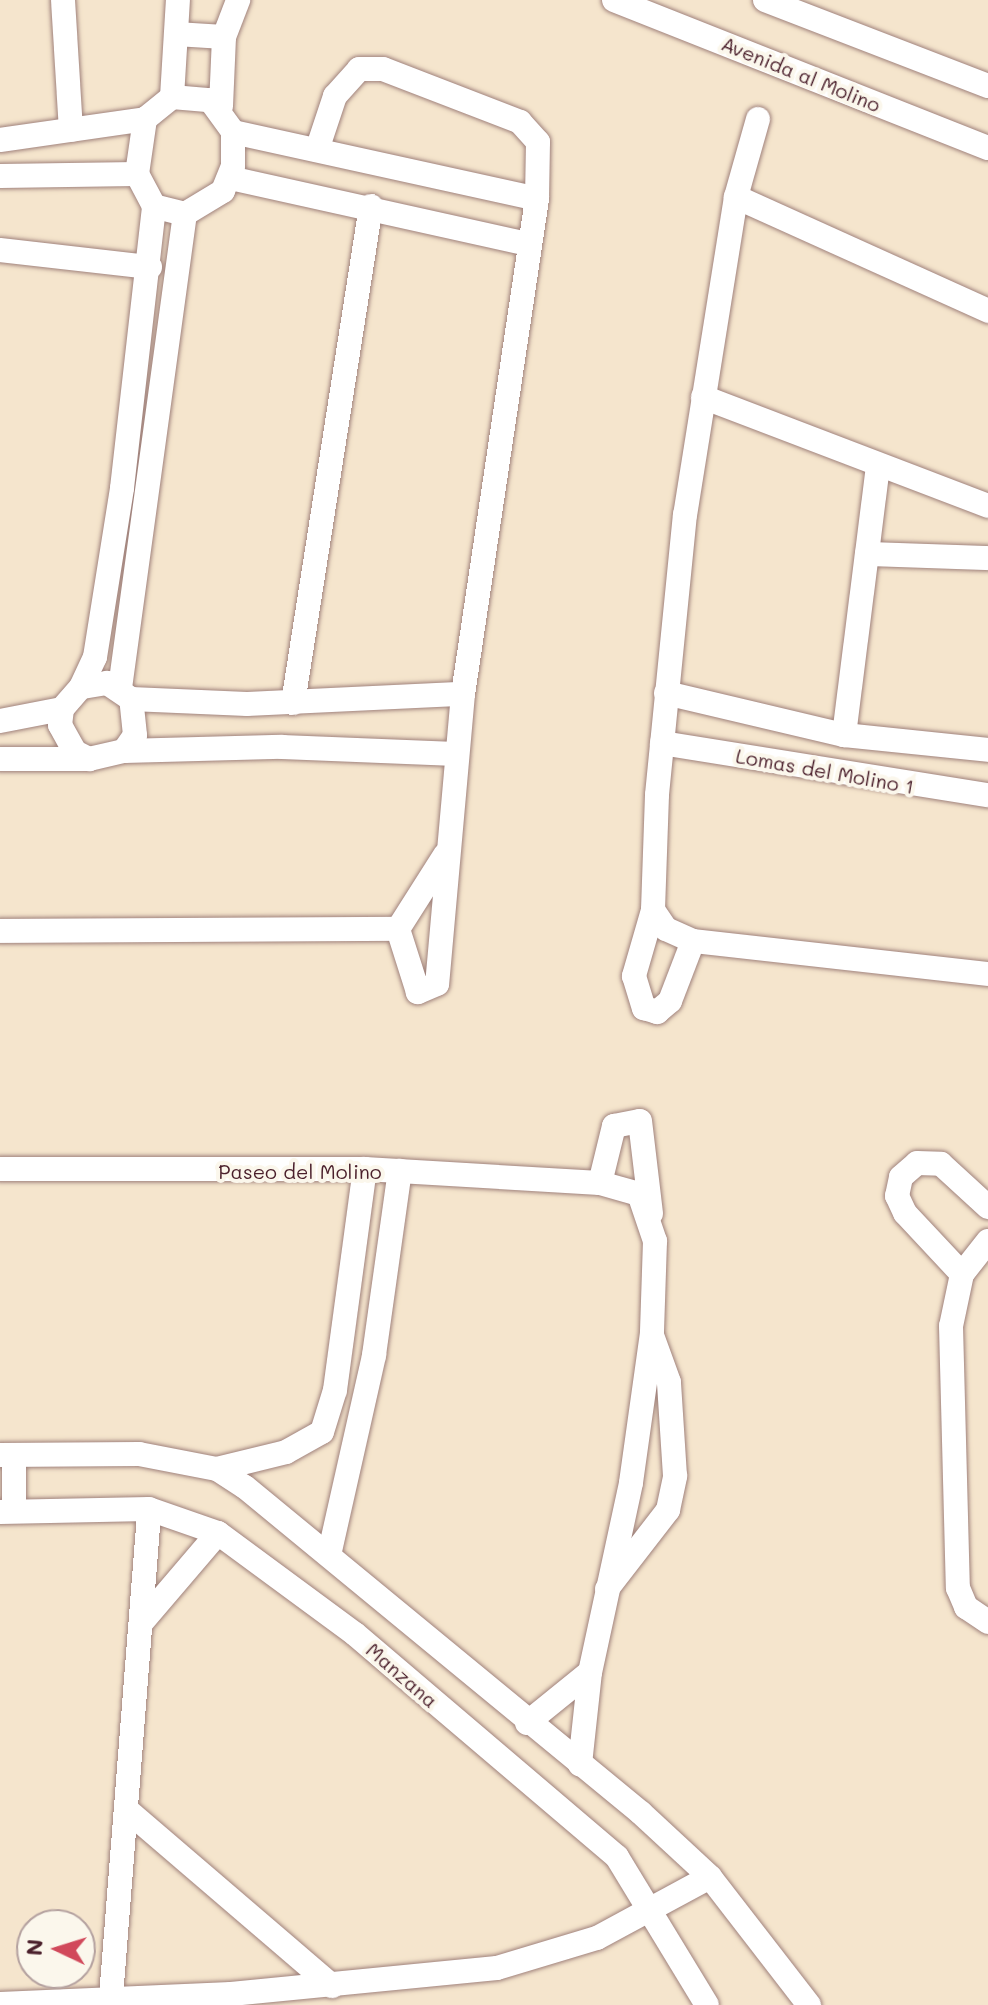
<!DOCTYPE html>
<style>
body{margin:0}
#map{position:relative;width:988px;height:2005px;overflow:hidden;background:#f5e5cd;font-family:Mali,sans-serif}
div>[style]{position:absolute}
.roads{filter:drop-shadow(0 0 2px #a0827c) drop-shadow(0 0 2px #a0827c)}
.minor>*{height:24px;margin:-12px;padding:0 12px;transform-origin:12px;border-radius:12px;background:#fff}
span{translate:-50% -50%;white-space:nowrap;text-align:center;line-height:1.15;-webkit-text-stroke:8px #fbf7ec;paint-order:stroke}
.street-label{font-size:20px;color:#4a1f2b}
.north{position:absolute;left:16px;top:1909px;width:80px;height:80px;box-sizing:border-box;background:#fbf7ec;border:2px solid #b4a19f;border-radius:50%;rotate:274deg;font-size:22px;font-weight:700;line-height:32px;text-align:center;color:#4a1f2b}
.north::after{content:'';display:block;margin:auto;width:28px;height:36px;background:#d1495b;clip-path:polygon(50% 0,100% 100%,50% 72%,0 100%)}
</style>
<div id="map">
<div class="roads">
<div class="minor">
<i style="left:63px;top:0;width:130px;rotate:86.5deg"></i>
<i style="left:614px;top:0;width:402px;rotate:21.6deg"></i>
<i style="left:765px;top:0;width:239px;rotate:21.1deg"></i>
<i style="left:176px;top:34px;width:48px;rotate:3.6deg"></i>
<i style="left:172px;top:97px;width:38px;rotate:5deg"></i>
<i style="left:210px;top:100px;width:39px;rotate:54deg"></i>
<i style="left:233px;top:132px;width:34px;rotate:90deg"></i>
<i style="left:233px;top:166px;width:27px;rotate:112deg"></i>
<i style="left:223px;top:191px;width:44px;rotate:148.8deg"></i>
<i style="left:185px;top:214px;width:32px;rotate:-166deg"></i>
<i style="left:154px;top:206px;width:36px;rotate:-118deg"></i>
<i style="left:137px;top:174px;width:56px;rotate:-81.7deg"></i>
<i style="left:145px;top:119px;width:35px;rotate:-39deg"></i>
<i style="left:172px;top:97px;width:97px;rotate:-86.5deg"></i>
<i style="left:221px;top:106px;width:69px;rotate:-87.5deg"></i>
<i style="left:224px;top:37px;width:40px;rotate:-69deg"></i>
<i style="left:758px;top:119px;width:81px;rotate:105.8deg"></i>
<i style="left:736px;top:197px;width:321px;rotate:99.1deg"></i>
<i style="left:685px;top:514px;width:282px;rotate:95.7deg"></i>
<i style="left:657px;top:795px;width:115px;rotate:92deg"></i>
<i style="left:653px;top:910px;width:23px;rotate:56deg"></i>
<i style="left:666px;top:929px;width:30px;rotate:24deg"></i>
<i style="left:693px;top:941px;width:297px;rotate:6.4deg"></i>
<i style="left:233px;top:132px;width:311px;rotate:12.4deg"></i>
<i style="left:0;top:140px;width:147px;rotate:-8.2deg"></i>
<i style="left:317px;top:150px;width:57px;rotate:-71.6deg"></i>
<i style="left:335px;top:96px;width:36px;rotate:-48deg"></i>
<i style="left:359px;top:69px;width:24px"></i>
<i style="left:383px;top:69px;width:147px;rotate:21.1deg"></i>
<i style="left:520px;top:122px;width:27px;rotate:48deg"></i>
<i style="left:538px;top:142px;width:57px;rotate:91deg"></i>
<i style="left:537px;top:199px;width:501px;rotate:98.5deg"></i>
<i style="left:463px;top:694px;width:291px;rotate:95.1deg"></i>
<i style="left:437px;top:984px;width:21px;rotate:157deg"></i>
<i style="left:418px;top:992px;width:66px;rotate:-107.6deg"></i>
<i style="left:398px;top:929px;width:88px;rotate:-57.6deg"></i>
<i style="left:0;top:176px;width:137px;rotate:-0.8deg"></i>
<i style="left:230px;top:178px;width:305px;rotate:12.5deg"></i>
<i style="left:736px;top:197px;width:277px;rotate:24.3deg"></i>
<i style="left:0;top:250px;width:151px;rotate:6.5deg"></i>
<i style="left:703px;top:397px;width:305px;rotate:20.9deg"></i>
<i style="left:867px;top:554px;width:121px;rotate:1.9deg"></i>
<i style="left:81px;top:687px;width:33px;rotate:-65deg"></i>
<i style="left:95px;top:657px;width:171px;rotate:-80.9deg"></i>
<i style="left:122px;top:488px;width:284px;rotate:-83.5deg"></i>
<i style="left:120px;top:688px;width:478px;rotate:-82.2deg"></i>
<i style="left:666px;top:693px;width:183px;rotate:13.3deg"></i>
<i style="left:844px;top:735px;width:145px;rotate:5.9deg"></i>
<i style="left:131px;top:699px;width:116px;rotate:2.5deg"></i>
<i style="left:247px;top:704px;width:216px;rotate:-2.7deg"></i>
<i style="left:293px;top:703px;width:503px;rotate:-81.08deg"></i>
<i style="left:0;top:721px;width:63px;rotate:-11deg"></i>
<i style="left:844px;top:735px;width:270px;rotate:-82.8deg"></i>
<i style="left:662px;top:743px;width:330px;rotate:9.1deg"></i>
<i style="left:124px;top:751px;width:19px;rotate:-55deg"></i>
<i style="left:135px;top:735px;width:36px;rotate:-96deg"></i>
<i style="left:131px;top:699px;width:29px;rotate:-146deg"></i>
<i style="left:107px;top:683px;width:26px;rotate:171deg"></i>
<i style="left:81px;top:687px;width:29px;rotate:131deg"></i>
<i style="left:62px;top:709px;width:16px;rotate:97deg"></i>
<i style="left:60px;top:725px;width:31px;rotate:61deg"></i>
<i style="left:75px;top:752px;width:16px;rotate:27deg"></i>
<i style="left:89px;top:759px;width:36px;rotate:-13deg"></i>
<i style="left:124px;top:751px;width:158px;rotate:-1.5deg"></i>
<i style="left:282px;top:747px;width:174px;rotate:2.3deg"></i>
<i style="left:0;top:759px;width:89px"></i>
<i style="left:653px;top:910px;width:69px;rotate:106.1deg"></i>
<i style="left:634px;top:976px;width:34px;rotate:73deg"></i>
<i style="left:644px;top:1008px;width:14px;rotate:17deg"></i>
<i style="left:657px;top:1012px;width:17px;rotate:-40deg"></i>
<i style="left:670px;top:1001px;width:64px;rotate:-69deg"></i>
<i style="left:0;top:931px;width:398px;rotate:-0.3deg"></i>
<i style="left:0;top:1169px;width:365px"></i>
<i style="left:365px;top:1169px;width:235px;rotate:3.4deg"></i>
<i style="left:600px;top:1183px;width:41px;rotate:15.8deg"></i>
<i style="left:639px;top:1194px;width:50px;rotate:71.2deg"></i>
<i style="left:655px;top:1241px;width:92px;rotate:91.9deg"></i>
<i style="left:652px;top:1333px;width:151px;rotate:98deg"></i>
<i style="left:631px;top:1483px;width:193px;rotate:102.2deg"></i>
<i style="left:590px;top:1672px;width:93px;rotate:96.2deg"></i>
<i style="left:600px;top:1183px;width:59px;rotate:-76.2deg"></i>
<i style="left:614px;top:1126px;width:26px;rotate:-11deg"></i>
<i style="left:640px;top:1121px;width:93px;rotate:83.2deg"></i>
<i style="left:988px;top:1241px;width:42px;rotate:128.2deg"></i>
<i style="left:962px;top:1274px;width:53px;rotate:101.9deg"></i>
<i style="left:951px;top:1326px;width:262px;rotate:88.5deg"></i>
<i style="left:958px;top:1588px;width:21px;rotate:67deg"></i>
<i style="left:966px;top:1607px;width:27px;rotate:34deg"></i>
<i style="left:962px;top:1274px;width:83px;rotate:-133.1deg"></i>
<i style="left:905px;top:1213px;width:19px;rotate:-115deg"></i>
<i style="left:897px;top:1196px;width:19px;rotate:-78deg"></i>
<i style="left:901px;top:1177px;width:21px;rotate:-41deg"></i>
<i style="left:917px;top:1163px;width:24px;rotate:2deg"></i>
<i style="left:941px;top:1164px;width:64px;rotate:42.5deg"></i>
<i style="left:0;top:1455px;width:139px;rotate:-0.4deg"></i>
<i style="left:139px;top:1454px;width:79px;rotate:10.9deg"></i>
<i style="left:217px;top:1469px;width:33px;rotate:33deg"></i>
<i style="left:245px;top:1487px;width:513px;rotate:39.46deg"></i>
<i style="left:641px;top:1813px;width:94px;rotate:42.8deg"></i>
<i style="left:710px;top:1877px;width:162px;rotate:52.3deg"></i>
<i style="left:14px;top:1455px;width:55px;rotate:90deg"></i>
<i style="left:217px;top:1469px;width:71px;rotate:-13.8deg"></i>
<i style="left:286px;top:1452px;width:41px;rotate:-29.1deg"></i>
<i style="left:322px;top:1432px;width:44px;rotate:-72.8deg"></i>
<i style="left:335px;top:1390px;width:223px;rotate:-82.3deg"></i>
<i style="left:0;top:1512px;width:149px;rotate:-1.2deg"></i>
<i style="left:149px;top:1509px;width:73px;rotate:19.2deg"></i>
<i style="left:218px;top:1533px;width:170px;rotate:36.4deg"></i>
<i style="left:355px;top:1634px;width:344px;rotate:40.4deg"></i>
<i style="left:617px;top:1857px;width:173px;rotate:58.7deg"></i>
<i style="left:330px;top:1551px;width:201px;rotate:-77.3deg"></i>
<i style="left:374px;top:1355px;width:186px;rotate:-82deg"></i>
<i style="left:607px;top:1589px;width:100px;rotate:-52.3deg"></i>
<i style="left:668px;top:1510px;width:35px;rotate:-78deg"></i>
<i style="left:675px;top:1476px;width:94px;rotate:-93.7deg"></i>
<i style="left:669px;top:1382px;width:47px;rotate:-110deg"></i>
<i style="left:142px;top:1622px;width:117px;rotate:-49.5deg"></i>
<i style="left:527px;top:1723px;width:81px;rotate:-39deg"></i>
<i style="left:128px;top:1811px;width:269px;rotate:40.6deg"></i>
<i style="left:111px;top:1997px;width:489px;rotate:-85.5deg"></i>
<i style="left:0;top:2004px;width:231px;rotate:-2.5deg"></i>
<i style="left:231px;top:1994px;width:267px;rotate:-5.6deg"></i>
<i style="left:497px;top:1968px;width:104px;rotate:-16.7deg"></i>
<i style="left:597px;top:1938px;width:128px;rotate:-28.4deg"></i>
</div>
</div>
<div class="street-label">
<span style="left:801px;top:74px;rotate:22deg">Avenida al Molino</span>
<span style="left:825px;top:771px;rotate:10deg">Lomas del Molino 1</span>
<span style="left:300px;top:1171px">Paseo del Molino</span>
<span style="left:402px;top:1675px;rotate:41deg">Manzana</span>
</div>
<div class="north">N</div>
</div>
